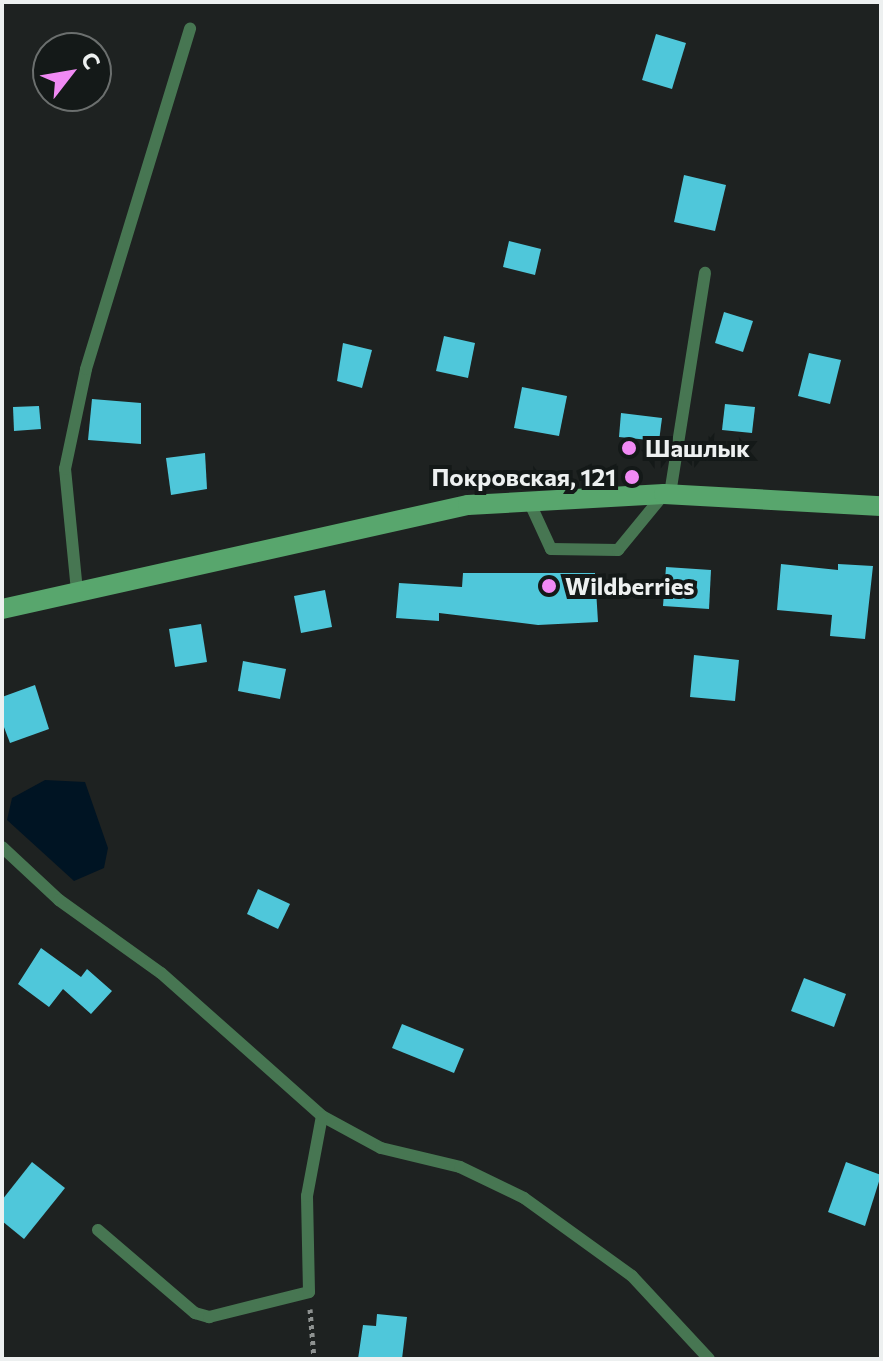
<!DOCTYPE html>
<meta charset="utf-8">
<style>
body{margin:0}
#map{position:relative;width:883px;height:1361px;overflow:hidden;background:#1e2221;font-family:Commissioner,sans-serif}
div>[style]{position:absolute}
.water>*{inset:0;background:#001423}
.building>*{inset:0;background:#4fc7da}
.path>*{height:5px;margin-top:-2.5px;transform-origin:0;background:repeating-linear-gradient(90deg,#8e9291 0 4px,transparent 0 8px)}
.service>*{height:12px;margin:-6px;padding:0 6px;transform-origin:6px;border-radius:6px;background:#477652}
.secondary>*{height:20px;margin:-10px;padding:0 10px;transform-origin:10px;border-radius:10px;background:#58a66d}
.dots>*{width:22px;height:22px;translate:-50% -50%;box-sizing:border-box;border:4px solid #141918;border-radius:50%}
span{translate:-50% -50%;white-space:nowrap;text-align:center;line-height:1.15;-webkit-text-stroke:8px #141918;paint-order:stroke}
.poi-label{font-size:24px;color:#edf0f0;font-weight:700}
.left{translate:0 -50%;text-align:left}
.right{translate:-100% -50%;text-align:right}
.frame{position:absolute;inset:0;border:4px solid #edf0f0;pointer-events:none}
.north{position:absolute;left:32px;top:32px;width:80px;height:80px;box-sizing:border-box;background:#141918;border:2px solid #6b6f6e;border-radius:50%;rotate:59deg;font-size:22px;font-weight:700;line-height:32px;text-align:center;color:#edf0f0}
.north::after{content:'';display:block;margin:auto;width:28px;height:36px;background:#f18af4;clip-path:polygon(50% 0,100% 100%,50% 72%,0 100%)}
</style>
<div id="map">
<div class="water">
<i style="clip-path:polygon(45px 780px,85px 782px,108px 848px,104px 868px,74px 881px,7px 820px,12px 798px)"></i>
</div>
<div class="building">
<i style="clip-path:polygon(656px 34px,686px 43px,672px 89px,642px 80px)"></i>
<i style="clip-path:polygon(684px 175px,726px 185px,715px 231px,674px 222px)"></i>
<i style="clip-path:polygon(509px 241px,541px 249px,535px 275px,503px 267px)"></i>
<i style="clip-path:polygon(724px 312px,753px 321px,743px 352px,715px 343px)"></i>
<i style="clip-path:polygon(444px 336px,475px 343px,468px 378px,436px 371px)"></i>
<i style="clip-path:polygon(343px 343px,372px 350px,362px 388px,337px 381px)"></i>
<i style="clip-path:polygon(809px 353px,841px 360px,830px 404px,798px 396px)"></i>
<i style="clip-path:polygon(522px 387px,567px 396px,559px 436px,514px 428px)"></i>
<i style="clip-path:polygon(92px 399px,141px 403px,141px 444px,88px 440px)"></i>
<i style="clip-path:polygon(725px 404px,755px 407px,752px 433px,722px 430px)"></i>
<i style="clip-path:polygon(39px 406px,41px 429px,14px 431px,13px 407px)"></i>
<i style="clip-path:polygon(621px 413px,662px 418px,659px 441px,619px 437px)"></i>
<i style="clip-path:polygon(205px 453px,207px 489px,171px 495px,166px 458px)"></i>
<i style="clip-path:polygon(781px 564px,838px 570px,838px 564px,873px 566px,865px 639px,830px 636px,832px 615px,777px 610px)"></i>
<i style="clip-path:polygon(666px 567px,711px 570px,709px 609px,663px 606px)"></i>
<i style="clip-path:polygon(463px 573px,595px 573px,598px 622px,538px 625px,439px 613px,439px 621px,396px 618px,399px 583px,462px 587px)"></i>
<i style="clip-path:polygon(325px 590px,332px 627px,301px 633px,294px 596px)"></i>
<i style="clip-path:polygon(201px 624px,207px 662px,175px 667px,169px 629px)"></i>
<i style="clip-path:polygon(694px 655px,739px 660px,735px 701px,690px 697px)"></i>
<i style="clip-path:polygon(243px 661px,286px 669px,280px 699px,238px 691px)"></i>
<i style="clip-path:polygon(35px 685px,49px 729px,10px 743px,2px 722px,2px 697px)"></i>
<i style="clip-path:polygon(258px 889px,290px 904px,278px 929px,247px 914px)"></i>
<i style="clip-path:polygon(41px 948px,81px 977px,87px 969px,112px 991px,91px 1014px,63px 989px,49px 1007px,18px 984px)"></i>
<i style="clip-path:polygon(804px 978px,846px 994px,834px 1027px,791px 1011px)"></i>
<i style="clip-path:polygon(402px 1024px,464px 1049px,454px 1073px,392px 1048px)"></i>
<i style="clip-path:polygon(32px 1162px,65px 1188px,24px 1239px,2px 1221px,2px 1200px)"></i>
<i style="clip-path:polygon(846px 1162px,881px 1175px,865px 1226px,828px 1212px)"></i>
<i style="clip-path:polygon(377px 1314px,407px 1317px,402px 1359px,358px 1359px,363px 1325px,376px 1326px)"></i>
</div>
<div class="path">
<i style="left:310px;top:1309px;width:50px;rotate:85.4deg"></i>
</div>
<div class="service">
<i style="left:670px;top:494px;width:224px;rotate:-81deg"></i>
<i style="left:528px;top:499px;width:55px;rotate:65.3deg"></i>
<i style="left:551px;top:549px;width:67px;rotate:0.9deg"></i>
<i style="left:618px;top:550px;width:72px;rotate:-50.6deg"></i>
<i style="left:77px;top:591px;width:123px;rotate:-95.6deg"></i>
<i style="left:65px;top:469px;width:102px;rotate:-78.1deg"></i>
<i style="left:86px;top:369px;width:356px;rotate:-73deg"></i>
<i style="left:2px;top:847px;width:78px;rotate:42.9deg"></i>
<i style="left:59px;top:900px;width:125px;rotate:35.6deg"></i>
<i style="left:161px;top:973px;width:215px;rotate:41.6deg"></i>
<i style="left:322px;top:1116px;width:67px;rotate:28.5deg"></i>
<i style="left:381px;top:1148px;width:81px;rotate:13.5deg"></i>
<i style="left:460px;top:1167px;width:71px;rotate:25.8deg"></i>
<i style="left:524px;top:1198px;width:133px;rotate:35.8deg"></i>
<i style="left:632px;top:1276px;width:113px;rotate:47.1deg"></i>
<i style="left:98px;top:1230px;width:128px;rotate:40.6deg"></i>
<i style="left:195px;top:1313px;width:15px;rotate:16deg"></i>
<i style="left:209px;top:1317px;width:103px;rotate:-14deg"></i>
<i style="left:309px;top:1292px;width:96px;rotate:-91.2deg"></i>
<i style="left:307px;top:1196px;width:81px;rotate:-79.4deg"></i>
</div>
<div class="secondary">
<i style="left:2px;top:609px;width:477px;rotate:-12.6deg"></i>
<i style="left:468px;top:505px;width:196px;rotate:-3.2deg"></i>
<i style="left:664px;top:494px;width:217px;rotate:3.2deg"></i>
</div>
<div class="dots">
<i style="left:629px;top:448px;background:#f18af4"></i>
<i style="left:632px;top:477px;background:#f18af4"></i>
<i style="left:549px;top:586px;background:#f18af4"></i>
</div>
<div class="poi-label">
<span class="left" style="left:645px;top:448px">Шашлык</span>
<span class="right" style="left:616px;top:477px">Покровская, 121</span>
<span class="left" style="left:565px;top:586px">Wildberries</span>
</div>
<div class="frame"></div>
<div class="north">С</div>
</div>
